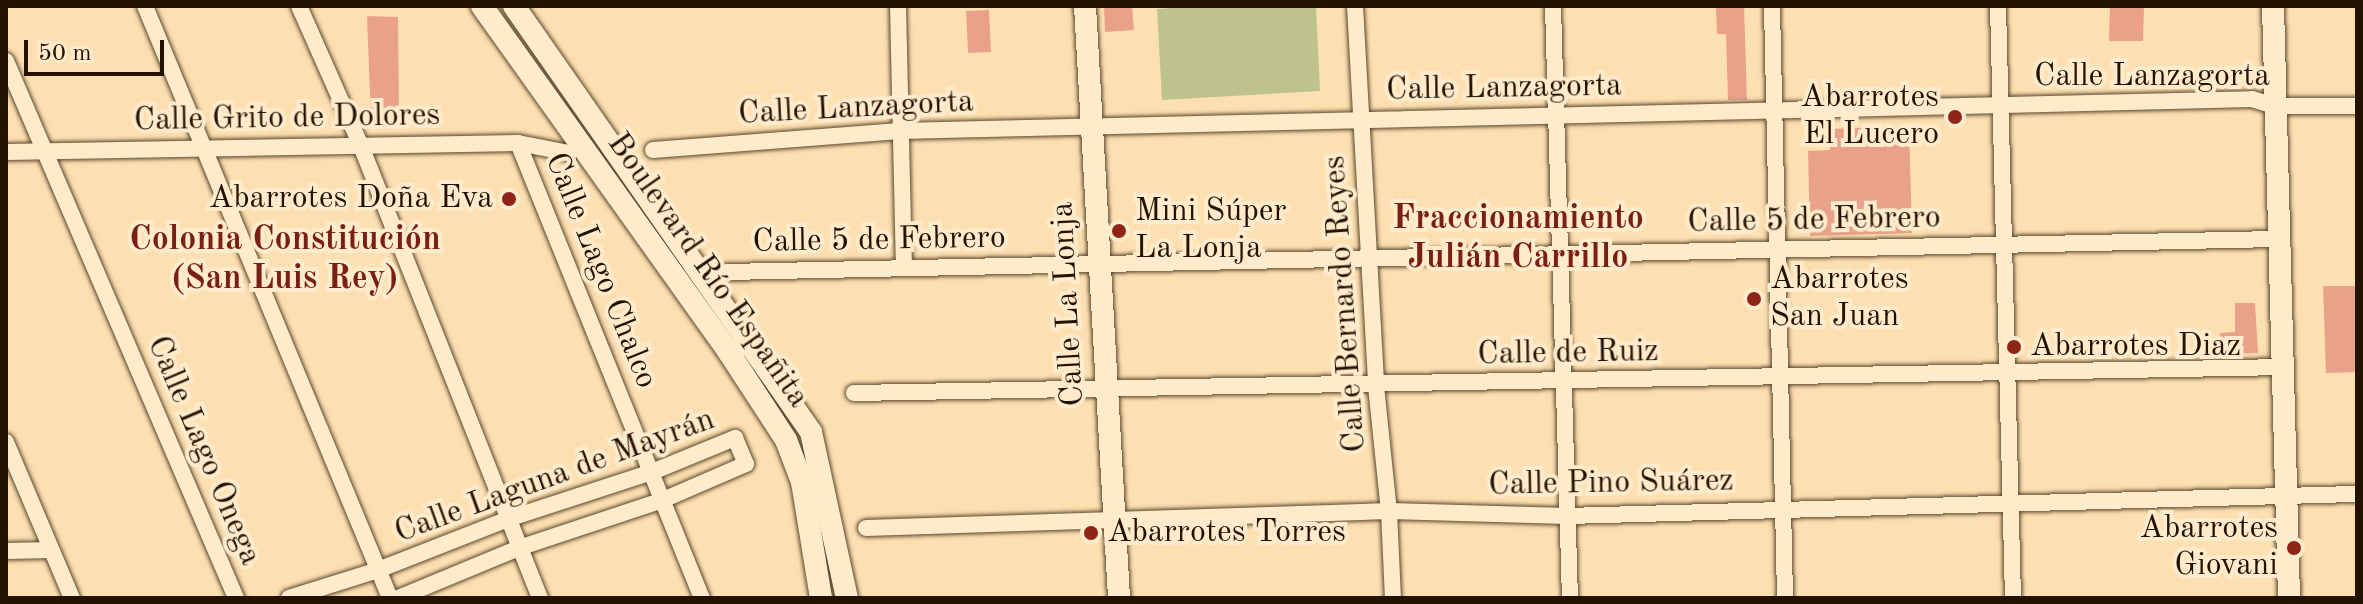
<!DOCTYPE html>
<meta charset="utf-8">
<style>
body{margin:0}
#map{position:relative;width:2363px;height:604px;overflow:hidden;background:#fde0b1;font-family:"Old Standard TT",serif}
div>[style]{position:absolute}
.green>*{inset:0;background:#bec28d}
.building>*{inset:0;background:#e9a18a}
.roads{filter:drop-shadow(0 0 2px #5a462c) drop-shadow(0 0 2px #5a462c)}
.street>*{height:16px;margin:-8px;padding:0 8px;transform-origin:8px;border-radius:8px;background:#feebcc}
.secondary>*{height:22px;margin:-11px;padding:0 11px;transform-origin:11px;border-radius:11px;background:#feebcc}
.dots>*{width:22px;height:22px;translate:-50% -50%;box-sizing:border-box;border:4px solid #feebcc;border-radius:50%}
span{translate:-50% -50%;white-space:nowrap;text-align:center;line-height:1.15;-webkit-text-stroke:8px #feebcc;paint-order:stroke}
.street-label{font-size:32px;color:#231200}
.poi-label{font-size:32px;color:#231200}
.right{translate:-100% -50%;text-align:right}
.left{translate:0 -50%;text-align:left}
.neighbourhood-label{font-size:34px;color:#7a1f14;font-weight:700}
.frame{position:absolute;inset:0;border:8px solid #231200;pointer-events:none}
.scale{position:absolute;left:24px;top:40px;width:140px;height:36px;box-sizing:border-box;border:4px solid #231200;border-top:0;padding-left:10px;font-size:24px;line-height:28px;white-space:nowrap;color:#231200;-webkit-text-stroke:6px #feebcc;paint-order:stroke}
</style>
<div id="map">
<div class="green">
<i style="clip-path:polygon(1203px 6px,1316px 6px,1320px 91px,1162px 100px,1157px 9px)"></i>
</div>
<div class="building">
<i style="clip-path:polygon(1104px 6px,1132px 6px,1134px 30px,1105px 32px)"></i>
<i style="clip-path:polygon(1716px 6px,1744px 6px,1747px 100px,1728px 100px,1726px 34px,1717px 34px)"></i>
<i style="clip-path:polygon(2110px 6px,2144px 6px,2143px 41px,2109px 41px)"></i>
<i style="clip-path:polygon(989px 10px,991px 52px,968px 53px,966px 11px)"></i>
<i style="clip-path:polygon(367px 16px,398px 17px,399px 119px,371px 120px)"></i>
<i style="clip-path:polygon(1909px 126px,1912px 233px,1810px 236px,1808px 151px,1830px 150px,1829px 129px)"></i>
<i style="clip-path:polygon(2323px 286px,2357px 286px,2357px 372px,2326px 373px)"></i>
<i style="clip-path:polygon(2235px 303px,2255px 303px,2258px 353px,2220px 354px,2220px 333px,2235px 332px)"></i>
</div>
<div class="roads">
<div class="street">
<i style="left:145px;top:6px;width:641px;rotate:67.52deg"></i>
<i style="left:299px;top:6px;width:153px;rotate:66.1deg"></i>
<i style="left:361px;top:146px;width:486px;rotate:68.4deg"></i>
<i style="left:898px;top:6px;width:262px;rotate:88.7deg"></i>
<i style="left:1355px;top:6px;width:381px;rotate:86.8deg"></i>
<i style="left:1376px;top:386px;width:126px;rotate:84.1deg"></i>
<i style="left:1389px;top:511px;width:87px;rotate:87.4deg"></i>
<i style="left:1553px;top:6px;width:592px;rotate:88.36deg"></i>
<i style="left:1772px;top:6px;width:592px;rotate:88.74deg"></i>
<i style="left:1998px;top:6px;width:592px;rotate:88.55deg"></i>
<i style="left:6px;top:61px;width:584px;rotate:66.81deg"></i>
<i style="left:518px;top:143px;width:491px;rotate:68deg"></i>
<i style="left:653px;top:150px;width:247px;rotate:-4.4deg"></i>
<i style="left:899px;top:131px;width:1353px;rotate:-1.35deg"></i>
<i style="left:2252px;top:99px;width:24px;rotate:17deg"></i>
<i style="left:2275px;top:106px;width:82px"></i>
<i style="left:6px;top:152px;width:512px;rotate:-1.01deg"></i>
<i style="left:518px;top:143px;width:52px;rotate:11.1deg"></i>
<i style="left:727px;top:272px;width:1552px;rotate:-1.22deg"></i>
<i style="left:854px;top:393px;width:1429px;rotate:-1.04deg"></i>
<i style="left:6px;top:442px;width:169px;rotate:67.1deg"></i>
<i style="left:866px;top:528px;width:523px;rotate:-1.86deg"></i>
<i style="left:1389px;top:511px;width:178px;rotate:1.6deg"></i>
<i style="left:1567px;top:516px;width:790px;rotate:-1.6deg"></i>
<i style="left:6px;top:551px;width:45px;rotate:-1.3deg"></i>
<i style="left:289px;top:598px;width:93px;rotate:-17.5deg"></i>
<i style="left:378px;top:570px;width:140px;rotate:-21.4deg"></i>
<i style="left:508px;top:519px;width:151px;rotate:-18.1deg"></i>
<i style="left:652px;top:472px;width:90px;rotate:-22.3deg"></i>
<i style="left:735px;top:438px;width:28px;rotate:67deg"></i>
<i style="left:746px;top:464px;width:90px;rotate:156.6deg"></i>
<i style="left:663px;top:500px;width:152px;rotate:161.6deg"></i>
<i style="left:519px;top:548px;width:131px;rotate:157.5deg"></i>
</div>
<div class="secondary">
<i style="left:482px;top:6px;width:424px;rotate:54.5deg"></i>
<i style="left:728px;top:351px;width:106px;rotate:56.9deg"></i>
<i style="left:786px;top:440px;width:45px;rotate:69.1deg"></i>
<i style="left:802px;top:482px;width:118px;rotate:80.7deg"></i>
<i style="left:514px;top:6px;width:519px;rotate:55.12deg"></i>
<i style="left:811px;top:432px;width:170px;rotate:77.8deg"></i>
<i style="left:1085px;top:6px;width:593px;rotate:86.71deg"></i>
<i style="left:2273px;top:6px;width:592px;rotate:88.45deg"></i>
</div>
</div>
<div class="dots">
<i style="left:1955px;top:117px;background:#8f2418"></i>
<i style="left:509px;top:199px;background:#8f2418"></i>
<i style="left:1119px;top:231px;background:#8f2418"></i>
<i style="left:1754px;top:299px;background:#8f2418"></i>
<i style="left:2014px;top:347px;background:#8f2418"></i>
<i style="left:1091px;top:533px;background:#8f2418"></i>
<i style="left:2294px;top:548px;background:#8f2418"></i>
</div>
<div class="street-label">
<span style="left:2152px;top:77px">Calle Lanzagorta</span>
<span style="left:1504px;top:89px;rotate:-1deg">Calle Lanzagorta</span>
<span style="left:856px;top:109px;rotate:-3deg">Calle Lanzagorta</span>
<span style="left:287px;top:119px;rotate:-1deg">Calle Grito de Dolores</span>
<span style="left:1814px;top:221px;rotate:-1deg">Calle 5 de Febrero</span>
<span style="left:879px;top:241px;rotate:-1deg">Calle 5 de Febrero</span>
<span style="left:600px;top:271px;rotate:68deg">Calle Lago Chalco</span>
<span style="left:707px;top:271px;rotate:55deg">Boulevard Río Españita</span>
<span style="left:1069px;top:304px;rotate:-93deg">Calle La Lonja</span>
<span style="left:1346px;top:304px;rotate:-94deg">Calle Bernardo Reyes</span>
<span style="left:1568px;top:354px;rotate:-1deg">Calle de Ruiz</span>
<span style="left:203px;top:451px;rotate:67deg">Calle Lago Onega</span>
<span style="left:555px;top:477px;rotate:-20deg">Calle Laguna de Mayrán</span>
<span style="left:1611px;top:484px;rotate:-1deg">Calle Pino Suárez</span>
</div>
<div class="poi-label">
<span class="right" style="left:1939px;top:117px">Abarrotes<br>El Lucero</span>
<span class="right" style="left:493px;top:199px">Abarrotes Doña Eva</span>
<span class="left" style="left:1135px;top:231px">Mini Súper<br>La Lonja</span>
<span class="left" style="left:1770px;top:299px">Abarrotes<br>San Juan</span>
<span class="left" style="left:2030px;top:347px">Abarrotes Diaz</span>
<span class="right" style="left:2278px;top:548px">Abarrotes<br>Giovani</span>
<span class="left" style="left:1107px;top:533px">Abarrotes Torres</span>
</div>
<div class="neighbourhood-label">
<span style="left:1518px;top:239px">Fraccionamiento<br>Julián Carrillo</span>
<span style="left:285px;top:260px">Colonia Constitución<br>(San Luis Rey)</span>
</div>
<div class="frame"></div>
<div class="scale">50 m</div>
</div>
